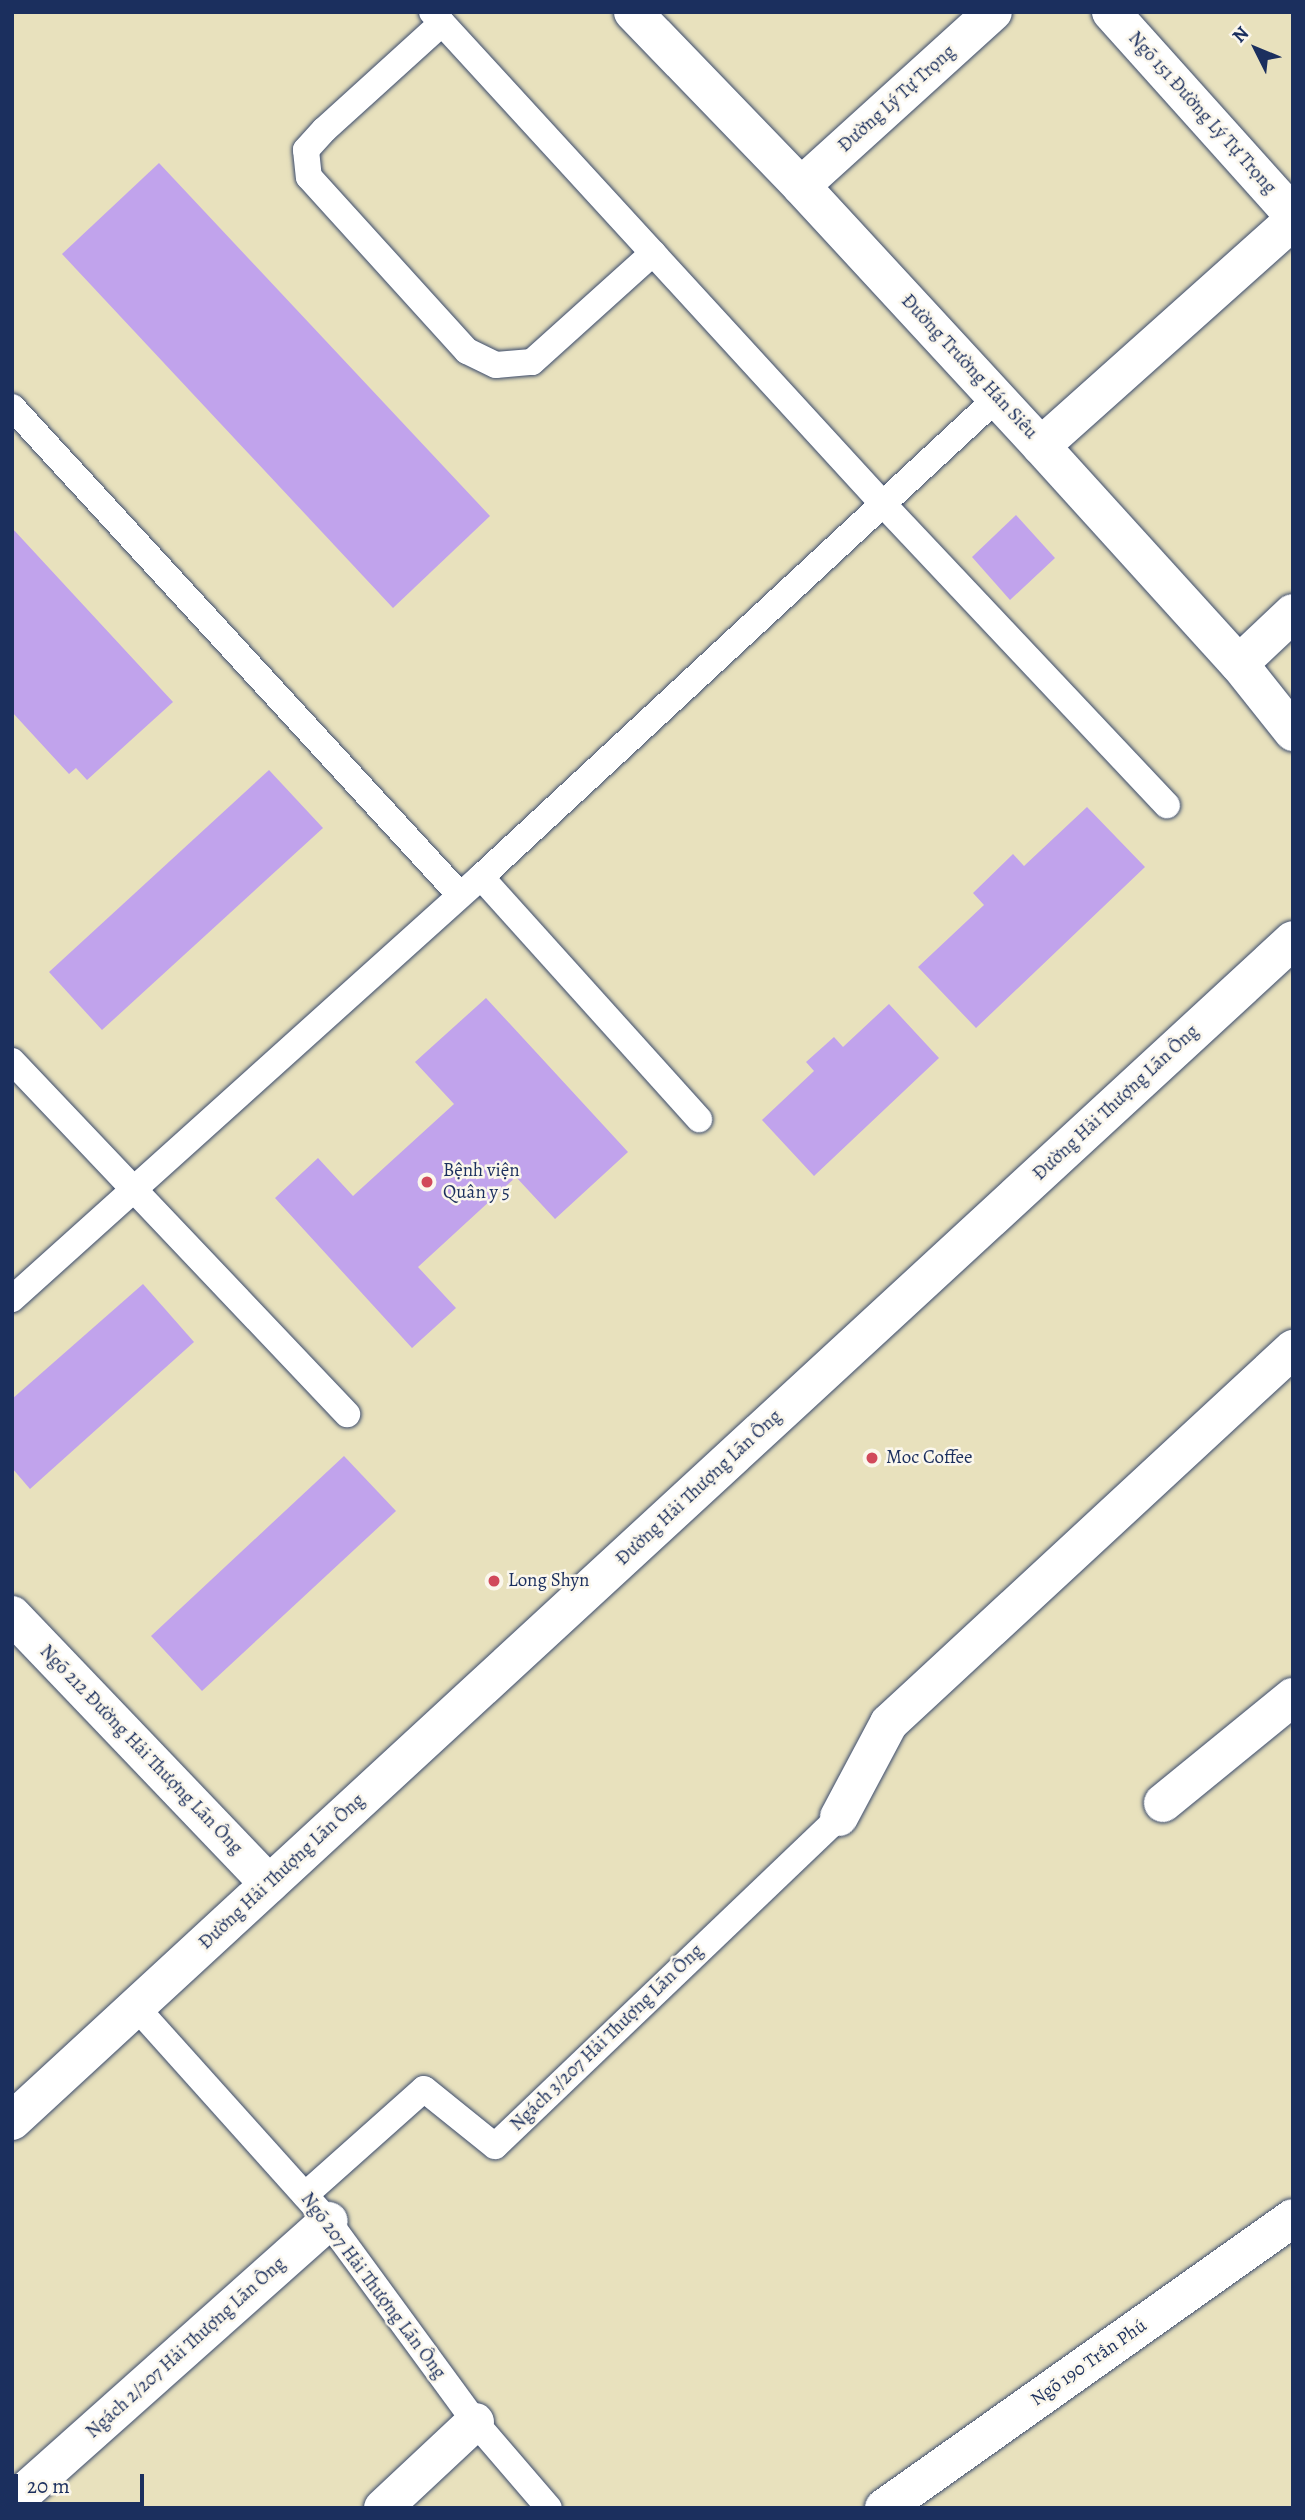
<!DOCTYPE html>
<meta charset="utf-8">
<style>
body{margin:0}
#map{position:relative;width:1305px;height:2520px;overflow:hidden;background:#e8e1bd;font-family:Alegreya,serif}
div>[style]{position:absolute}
.building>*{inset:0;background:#c1a3ec}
.roads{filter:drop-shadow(0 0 2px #3a4a6c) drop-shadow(0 0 2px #3a4a6c)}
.lane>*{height:26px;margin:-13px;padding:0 13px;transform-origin:13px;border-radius:13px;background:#fff}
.street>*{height:38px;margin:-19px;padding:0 19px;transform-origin:19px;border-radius:19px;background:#fff}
.secondary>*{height:38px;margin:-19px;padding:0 19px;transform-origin:19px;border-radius:19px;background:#fff}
.dots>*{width:19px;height:19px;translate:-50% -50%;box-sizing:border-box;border:4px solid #fbf7ec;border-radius:50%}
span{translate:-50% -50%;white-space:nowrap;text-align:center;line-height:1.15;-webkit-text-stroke:5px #fbf7ec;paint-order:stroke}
.street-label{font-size:19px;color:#1b2f5e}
.poi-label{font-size:19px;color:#1b2f5e}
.left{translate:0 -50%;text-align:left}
.frame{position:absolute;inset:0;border:14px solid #1b2f5e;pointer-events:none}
.north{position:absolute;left:1221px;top:14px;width:70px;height:70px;-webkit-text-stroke:5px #fbf7ec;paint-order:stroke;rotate:313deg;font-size:19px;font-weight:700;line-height:28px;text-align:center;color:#1b2f5e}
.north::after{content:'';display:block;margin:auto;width:24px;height:32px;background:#1b2f5e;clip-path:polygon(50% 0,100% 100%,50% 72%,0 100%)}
.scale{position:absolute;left:14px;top:2474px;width:130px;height:32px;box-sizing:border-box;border:4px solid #1b2f5e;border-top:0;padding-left:9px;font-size:21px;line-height:24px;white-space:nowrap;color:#1b2f5e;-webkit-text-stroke:5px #fbf7ec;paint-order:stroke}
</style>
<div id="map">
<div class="building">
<i style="clip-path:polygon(159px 163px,490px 516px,393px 608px,62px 254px)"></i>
<i style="clip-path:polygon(1016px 515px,1055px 558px,1010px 600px,972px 557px)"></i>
<i style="clip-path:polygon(12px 528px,173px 702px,87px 780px,76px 768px,69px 774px,12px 712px)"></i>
<i style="clip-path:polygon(269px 770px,323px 828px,102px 1030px,49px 972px)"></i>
<i style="clip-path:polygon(1087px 807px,1145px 867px,976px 1028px,918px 967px,984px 905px,973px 893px,1013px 854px,1024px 866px)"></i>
<i style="clip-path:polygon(486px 998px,628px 1152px,555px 1219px,516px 1177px,418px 1267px,456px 1308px,412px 1348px,275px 1198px,318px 1158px,353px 1196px,454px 1104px,415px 1062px)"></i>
<i style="clip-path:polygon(889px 1004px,939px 1058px,814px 1176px,762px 1120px,814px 1071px,806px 1062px,834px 1037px,843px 1047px)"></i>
<i style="clip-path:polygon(143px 1284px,194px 1342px,30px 1489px,12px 1468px,12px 1399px)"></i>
<i style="clip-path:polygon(344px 1456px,396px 1511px,202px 1691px,151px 1636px)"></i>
</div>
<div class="roads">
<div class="lane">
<i style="left:432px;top:12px;width:667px;rotate:47.49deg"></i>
<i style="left:883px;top:504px;width:414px;rotate:46.7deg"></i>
<i style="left:442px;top:23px;width:159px;rotate:137.8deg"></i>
<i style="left:324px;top:130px;width:27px;rotate:132deg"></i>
<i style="left:306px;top:150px;width:27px;rotate:84deg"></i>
<i style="left:309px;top:177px;width:235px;rotate:47.8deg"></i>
<i style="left:467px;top:351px;width:32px;rotate:26deg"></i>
<i style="left:496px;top:365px;width:36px;rotate:-5deg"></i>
<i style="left:532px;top:362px;width:163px;rotate:-42deg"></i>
<i style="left:12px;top:407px;width:662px;rotate:47.45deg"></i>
<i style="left:481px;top:877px;width:326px;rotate:48deg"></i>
<i style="left:12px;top:1061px;width:487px;rotate:46.5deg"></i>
<i style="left:12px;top:1299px;width:631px;rotate:-41.98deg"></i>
<i style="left:481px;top:877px;width:704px;rotate:-42.87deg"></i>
<i style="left:136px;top:2007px;width:288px;rotate:48.1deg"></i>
<i style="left:328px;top:2221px;width:249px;rotate:53.8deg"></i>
<i style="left:475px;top:2422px;width:113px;rotate:49.3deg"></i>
<i style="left:305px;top:2195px;width:159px;rotate:-41.7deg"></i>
<i style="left:424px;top:2089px;width:91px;rotate:38.8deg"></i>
<i style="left:495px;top:2146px;width:476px;rotate:-43.7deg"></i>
</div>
<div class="street">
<i style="left:1111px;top:12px;width:273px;rotate:48.1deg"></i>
<i style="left:1041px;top:446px;width:338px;rotate:-41.8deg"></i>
<i style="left:1239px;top:664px;width:74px;rotate:-43.4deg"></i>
<i style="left:12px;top:1615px;width:372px;rotate:46.3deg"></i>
<i style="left:1163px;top:1803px;width:168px;rotate:-39.2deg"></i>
<i style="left:839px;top:1817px;width:106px;rotate:-62deg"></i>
<i style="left:889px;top:1723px;width:551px;rotate:-42.79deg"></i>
<i style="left:12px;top:2503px;width:424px;rotate:-41.7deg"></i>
<i style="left:383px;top:2508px;width:126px;rotate:-43.1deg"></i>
<i style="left:884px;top:2508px;width:501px;rotate:-35.34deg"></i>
</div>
<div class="secondary">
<i style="left:633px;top:12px;width:242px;rotate:46deg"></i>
<i style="left:801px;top:186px;width:354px;rotate:47.3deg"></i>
<i style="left:1041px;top:446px;width:294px;rotate:47.8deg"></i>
<i style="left:1239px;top:664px;width:87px;rotate:51.5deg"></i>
<i style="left:801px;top:186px;width:259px;rotate:-42.2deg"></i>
<i style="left:12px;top:2121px;width:1742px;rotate:-42.67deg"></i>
</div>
</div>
<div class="dots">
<i style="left:427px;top:1182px;background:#d1495b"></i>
<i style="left:872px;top:1458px;background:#d1495b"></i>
<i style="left:494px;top:1581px;background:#d1495b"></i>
</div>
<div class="street-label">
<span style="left:897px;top:99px;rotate:-42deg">Đường Lý Tự Trọng</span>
<span style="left:1202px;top:113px;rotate:48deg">Ngõ 151 Đường Lý Tự Trọng</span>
<span style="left:969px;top:367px;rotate:47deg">Đường Trường Hán Siêu</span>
<span style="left:1116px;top:1103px;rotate:-43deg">Đường Hải Thượng Lãn Ông</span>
<span style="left:699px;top:1488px;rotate:-43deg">Đường Hải Thượng Lãn Ông</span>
<span style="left:141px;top:1750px;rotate:46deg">Ngõ 212 Đường Hải Thượng Lãn Ông</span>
<span style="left:282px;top:1872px;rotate:-43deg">Đường Hải Thượng Lãn Ông</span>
<span style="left:607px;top:2038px;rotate:-44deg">Ngách 3/207 Hải Thượng Lãn Ông</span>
<span style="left:373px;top:2286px;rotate:53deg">Ngõ 207 Hải Thượng Lãn Ông</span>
<span style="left:186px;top:2348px;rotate:-42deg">Ngách 2/207 Hải Thượng Lãn Ông</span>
<span style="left:1089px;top:2363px;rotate:-35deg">Ngõ 190 Trần Phú</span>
</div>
<div class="poi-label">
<span class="left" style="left:443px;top:1182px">Bệnh viện<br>Quân y 5</span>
<span class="left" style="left:886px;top:1458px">Moc Coffee</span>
<span class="left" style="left:508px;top:1581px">Long Shyn</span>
</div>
<div class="frame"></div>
<div class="north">N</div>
<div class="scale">20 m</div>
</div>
